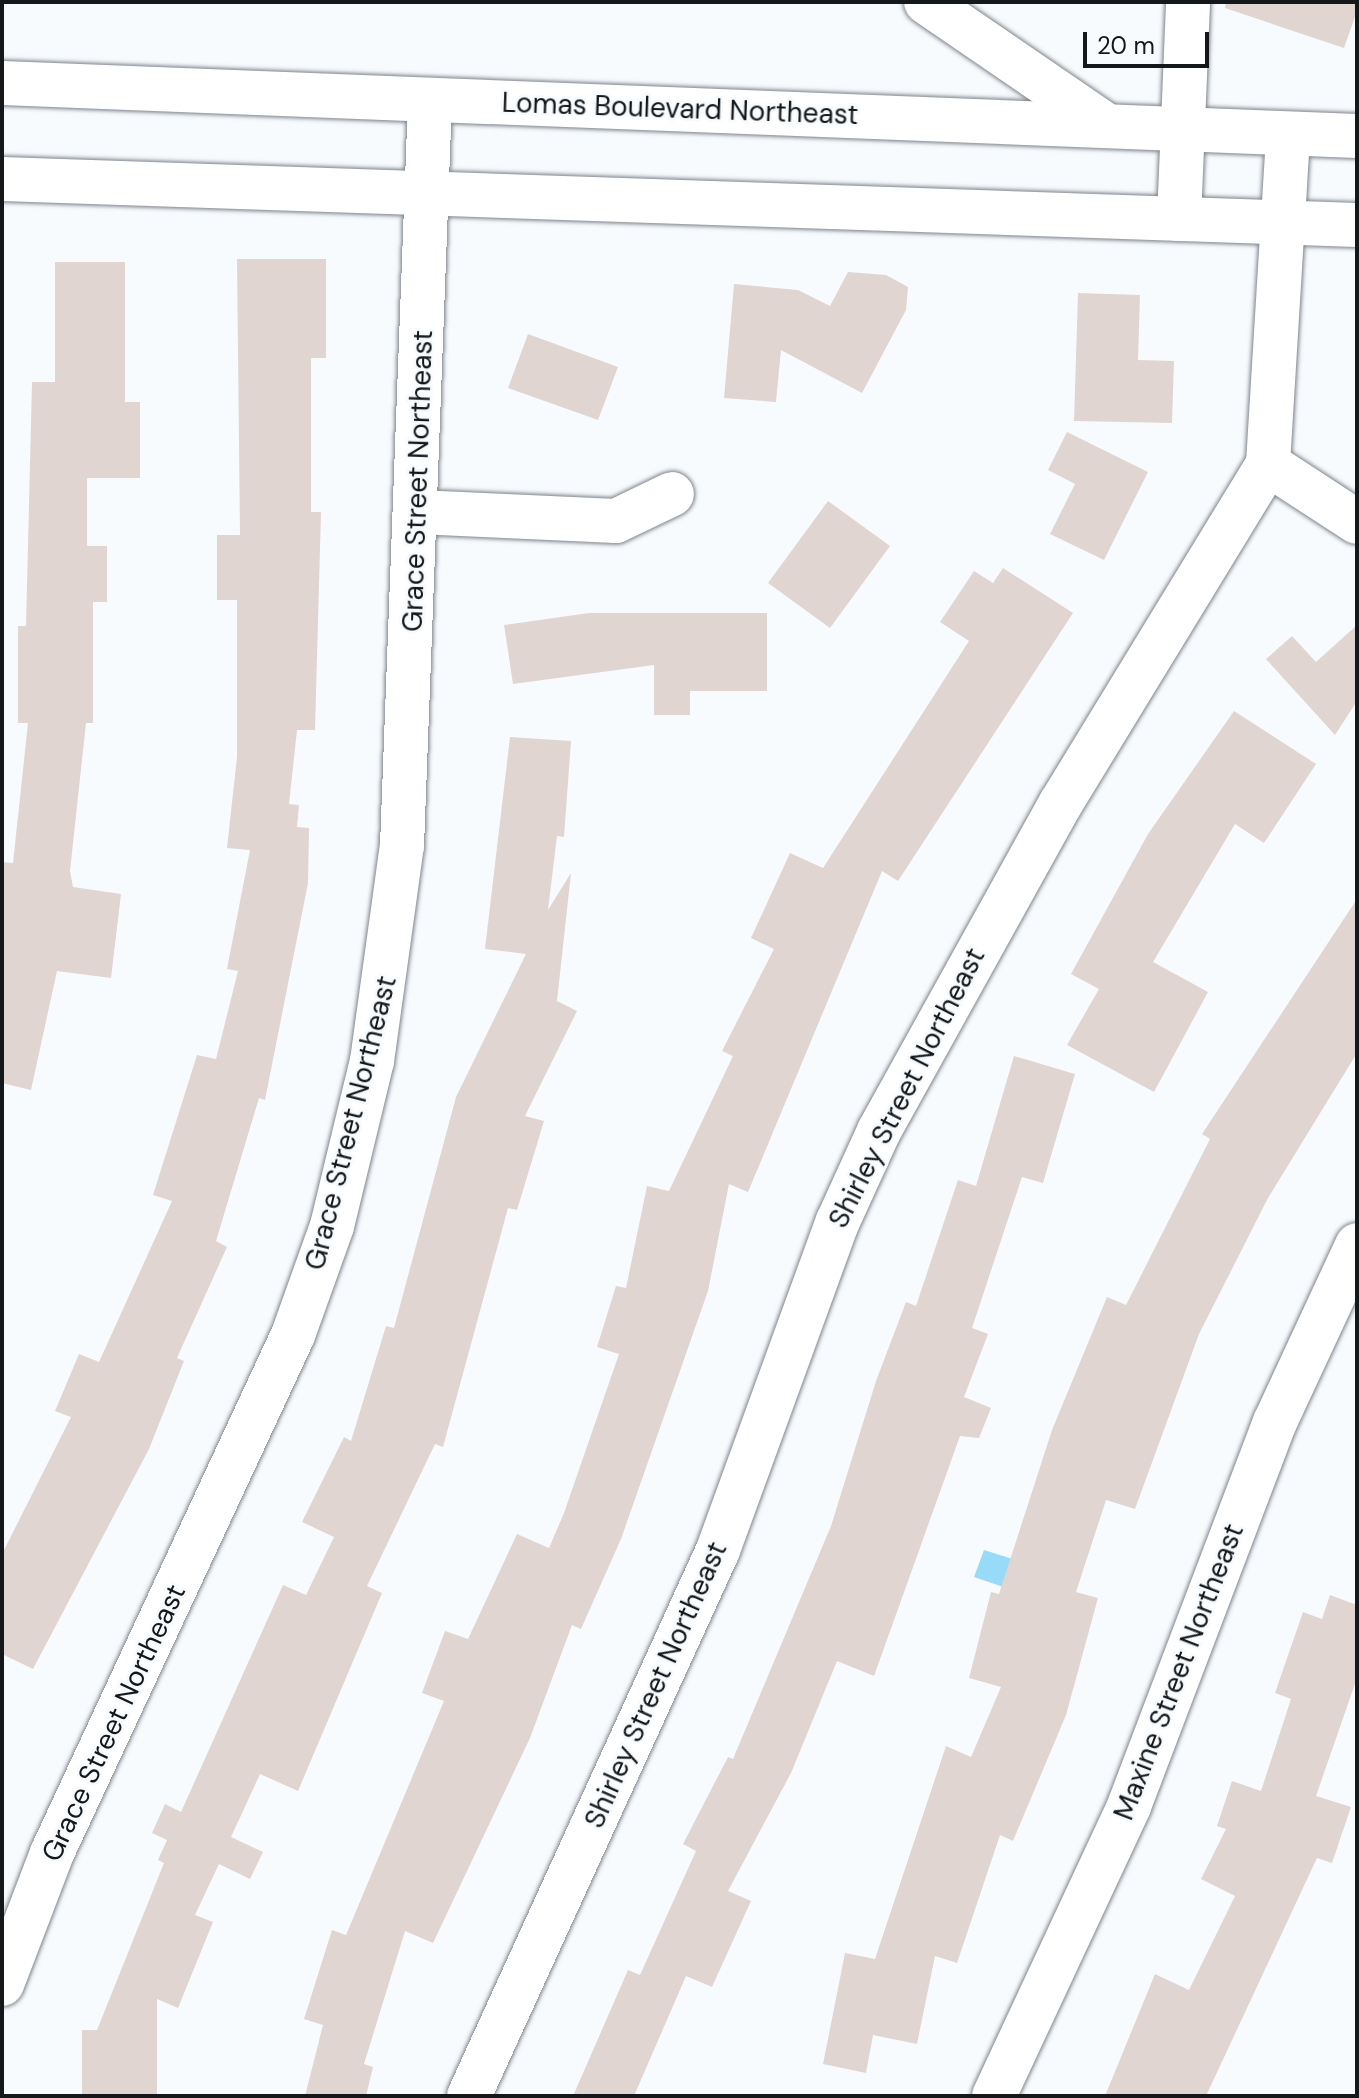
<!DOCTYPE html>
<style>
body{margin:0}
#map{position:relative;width:1359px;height:2098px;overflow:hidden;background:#f8fbfe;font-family:"DM Sans",sans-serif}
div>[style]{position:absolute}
.water>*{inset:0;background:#97dbf8}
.building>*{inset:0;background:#e0d5d1}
.roads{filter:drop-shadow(0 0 2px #7e858c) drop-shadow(0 0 2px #7e858c)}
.minor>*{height:44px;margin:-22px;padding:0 22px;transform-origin:22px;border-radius:22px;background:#fff}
.major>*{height:44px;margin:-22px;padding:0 22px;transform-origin:22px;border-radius:22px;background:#fff}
span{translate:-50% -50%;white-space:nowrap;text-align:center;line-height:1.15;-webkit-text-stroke:6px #f8fbfe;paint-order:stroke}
.street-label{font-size:28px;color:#15181a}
.frame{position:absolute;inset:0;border:4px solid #15181a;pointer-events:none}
.scale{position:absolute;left:1083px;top:32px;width:126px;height:36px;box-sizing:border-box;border:4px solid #15181a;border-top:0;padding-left:10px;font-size:24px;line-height:28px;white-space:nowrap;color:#15181a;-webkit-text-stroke:6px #f8fbfe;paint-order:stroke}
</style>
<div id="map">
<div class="water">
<i style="clip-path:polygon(984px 1550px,1031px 1565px,1021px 1593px,974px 1577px)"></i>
</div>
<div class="building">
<i style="clip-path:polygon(1226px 2px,1357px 2px,1357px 11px,1344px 48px,1225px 8px)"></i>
<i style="clip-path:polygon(237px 259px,326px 259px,326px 358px,311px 358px,311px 512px,321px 512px,315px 730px,297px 730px,289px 804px,299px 805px,297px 827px,309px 828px,308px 883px,265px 1100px,259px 1098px,216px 1241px,227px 1247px,177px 1358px,184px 1361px,149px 1449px,33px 1669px,2px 1654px,2px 1554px,71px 1417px,55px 1411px,79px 1354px,99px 1362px,172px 1201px,153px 1195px,197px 1055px,216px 1059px,238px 971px,227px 969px,250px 850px,227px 848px,237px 757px,237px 600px,217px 600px,217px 535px,240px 535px)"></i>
<i style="clip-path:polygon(55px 262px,125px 262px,125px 402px,140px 402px,140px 478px,87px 478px,87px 546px,107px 546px,107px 602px,93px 602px,93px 723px,86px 723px,70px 871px,73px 887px,121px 894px,111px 978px,57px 971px,31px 1090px,2px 1083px,2px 862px,13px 863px,28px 723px,18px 723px,18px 626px,26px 626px,32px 382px,55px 382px)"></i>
<i style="clip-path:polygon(848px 272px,886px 275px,908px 287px,906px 310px,862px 393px,781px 350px,776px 402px,724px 398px,734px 284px,798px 290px,830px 306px)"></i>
<i style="clip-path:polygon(1078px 293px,1140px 295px,1138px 360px,1174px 361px,1172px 423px,1074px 421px)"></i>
<i style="clip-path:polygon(528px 334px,618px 367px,598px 420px,508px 388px)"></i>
<i style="clip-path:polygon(1067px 432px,1148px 472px,1104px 560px,1050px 534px,1075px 484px,1048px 470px)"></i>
<i style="clip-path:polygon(828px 501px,890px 546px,830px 628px,768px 583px)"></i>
<i style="clip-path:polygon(1003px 568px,1073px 613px,898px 881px,882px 871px,748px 1192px,729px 1184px,708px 1291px,621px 1539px,581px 1629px,572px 1625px,530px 1738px,433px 1943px,405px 1931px,364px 2064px,373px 2067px,366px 2096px,305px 2096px,323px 2025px,304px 2019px,332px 1930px,346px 1935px,444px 1701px,422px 1693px,445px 1631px,468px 1639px,517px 1534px,549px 1548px,564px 1513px,619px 1354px,597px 1347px,616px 1286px,626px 1288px,647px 1186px,669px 1191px,733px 1056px,722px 1051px,774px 949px,751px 938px,790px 853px,823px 868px,969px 641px,940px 622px,974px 571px,993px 583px)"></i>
<i style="clip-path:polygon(589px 613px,767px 613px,767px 691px,690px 691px,690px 715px,654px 715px,654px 665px,513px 684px,504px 625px)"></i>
<i style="clip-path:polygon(1357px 625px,1357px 701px,1335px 735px,1266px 659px,1292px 636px,1316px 662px)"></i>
<i style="clip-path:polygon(1234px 711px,1316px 764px,1264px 843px,1235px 824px,1153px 962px,1208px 992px,1154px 1092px,1067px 1045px,1099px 989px,1071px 974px,1148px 834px)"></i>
<i style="clip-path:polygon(510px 737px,571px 741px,564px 837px,557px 836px,548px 910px,571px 873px,557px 1001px,577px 1011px,525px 1116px,544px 1121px,517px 1210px,508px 1208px,443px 1447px,435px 1444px,367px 1586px,382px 1593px,298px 1791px,260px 1774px,231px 1837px,263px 1852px,250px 1879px,219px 1864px,195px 1915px,213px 1922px,178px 2008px,157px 1999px,157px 2096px,82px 2096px,82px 2030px,97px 2030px,164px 1863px,158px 1860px,167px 1840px,152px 1833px,165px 1804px,181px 1812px,283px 1585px,306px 1595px,334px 1537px,302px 1522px,344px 1437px,351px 1441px,386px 1326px,394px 1328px,456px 1097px,526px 954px,485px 949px)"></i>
<i style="clip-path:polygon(1357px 899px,1357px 1053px,1268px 1198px,1199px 1334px,1135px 1509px,1106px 1500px,1076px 1592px,1098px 1598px,1066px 1715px,1013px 1841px,1000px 1835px,957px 1963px,935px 1956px,917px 2044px,873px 2035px,866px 2073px,823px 2064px,845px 1953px,875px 1959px,946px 1746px,971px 1757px,1001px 1687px,969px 1678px,991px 1592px,999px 1594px,1052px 1430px,1107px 1297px,1126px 1305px,1210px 1139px,1202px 1134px)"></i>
<i style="clip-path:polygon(1014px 1056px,1075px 1074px,1043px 1183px,1022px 1177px,972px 1328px,988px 1334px,964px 1397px,991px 1408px,979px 1438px,960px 1436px,874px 1676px,837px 1661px,791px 1773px,728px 1891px,751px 1901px,712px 1987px,686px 1976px,634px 2096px,573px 2096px,628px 1970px,640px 1975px,696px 1851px,683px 1844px,728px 1757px,733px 1759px,831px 1526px,876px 1381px,906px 1302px,916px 1306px,958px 1180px,976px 1186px)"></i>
<i style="clip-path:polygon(1330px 1595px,1357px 1605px,1357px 1678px,1316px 1796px,1351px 1807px,1332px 1863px,1317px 1858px,1206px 2096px,1105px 2096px,1155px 1974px,1189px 1990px,1235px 1896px,1201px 1879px,1226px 1829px,1217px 1826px,1232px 1781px,1261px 1791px,1291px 1699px,1275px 1693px,1303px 1612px,1322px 1619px)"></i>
</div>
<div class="roads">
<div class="minor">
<i style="left:926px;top:2px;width:216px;rotate:34.4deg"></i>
<i style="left:1179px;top:219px;width:217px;rotate:-87.6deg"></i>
<i style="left:1268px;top:464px;width:106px;rotate:33.1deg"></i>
<i style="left:417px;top:512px;width:199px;rotate:2.6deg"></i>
<i style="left:616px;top:521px;width:62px;rotate:-25.7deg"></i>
<i style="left:2px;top:1984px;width:140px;rotate:-69.1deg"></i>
<i style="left:52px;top:1853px;width:571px;rotate:-65.05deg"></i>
<i style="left:293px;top:1335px;width:116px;rotate:-70.3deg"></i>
<i style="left:332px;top:1226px;width:170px;rotate:-76.4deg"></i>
<i style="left:372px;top:1061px;width:217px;rotate:-82.1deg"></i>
<i style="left:402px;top:846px;width:746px;rotate:-87.85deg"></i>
<i style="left:469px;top:2096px;width:600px;rotate:-65.48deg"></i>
<i style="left:718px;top:1550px;width:350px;rotate:-70deg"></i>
<i style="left:838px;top:1221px;width:99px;rotate:-65.5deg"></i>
<i style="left:879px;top:1131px;width:375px;rotate:-61deg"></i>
<i style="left:1061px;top:803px;width:397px;rotate:-58.6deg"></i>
<i style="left:1268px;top:464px;width:330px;rotate:-86.5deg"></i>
<i style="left:994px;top:2096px;width:320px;rotate:-65deg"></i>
<i style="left:1129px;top:1806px;width:411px;rotate:-69.2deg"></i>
<i style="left:1275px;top:1422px;width:195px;rotate:-65.1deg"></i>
</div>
<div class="major">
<i style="left:2px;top:83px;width:1356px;rotate:2.24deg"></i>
<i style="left:2px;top:179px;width:1356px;rotate:1.94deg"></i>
</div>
</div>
<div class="street-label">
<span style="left:680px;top:109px;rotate:2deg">Lomas Boulevard Northeast</span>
<span style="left:418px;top:481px;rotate:-88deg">Grace Street Northeast</span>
<span style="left:907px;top:1088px;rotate:-63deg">Shirley Street Northeast</span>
<span style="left:351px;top:1123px;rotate:-76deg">Grace Street Northeast</span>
<span style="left:1179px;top:1672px;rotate:-69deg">Maxine Street Northeast</span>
<span style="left:656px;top:1685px;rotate:-66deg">Shirley Street Northeast</span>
<span style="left:114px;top:1723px;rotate:-65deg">Grace Street Northeast</span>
</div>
<div class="frame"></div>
<div class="scale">20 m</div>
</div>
